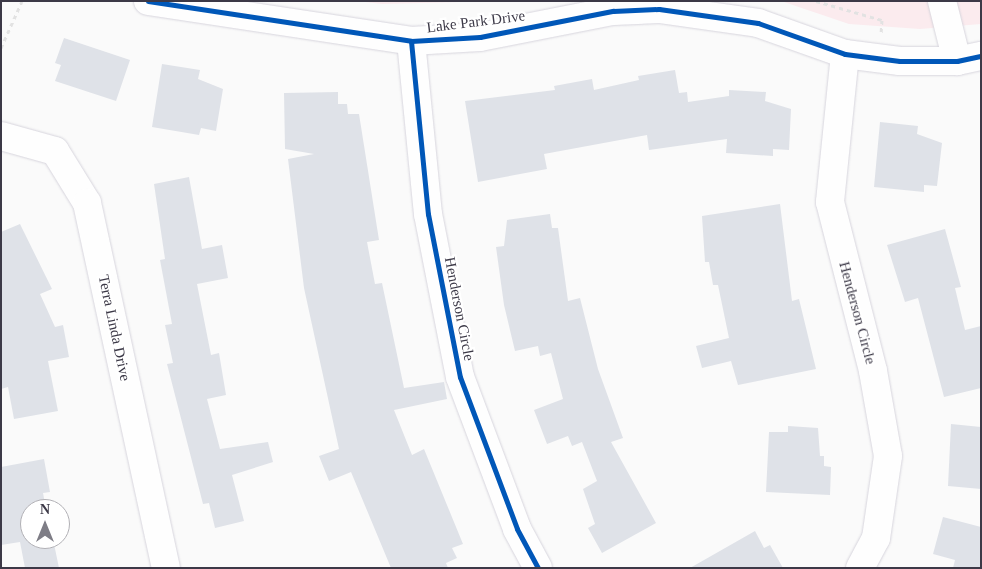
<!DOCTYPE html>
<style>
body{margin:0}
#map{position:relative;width:982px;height:569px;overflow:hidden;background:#fafafa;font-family:"Times New Roman",serif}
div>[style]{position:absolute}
.green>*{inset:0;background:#fbebee}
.building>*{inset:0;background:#dfe2e8}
.path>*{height:3px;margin-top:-1.5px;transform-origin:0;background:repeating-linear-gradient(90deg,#e2e2e2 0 4px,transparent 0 8px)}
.roads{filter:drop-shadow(0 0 1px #d7d5dd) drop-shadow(0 0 1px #d7d5dd)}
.minor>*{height:28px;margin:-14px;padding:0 14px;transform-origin:14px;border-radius:14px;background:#fefefe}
.cycleway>*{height:5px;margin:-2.5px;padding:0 2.5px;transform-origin:2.5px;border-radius:2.5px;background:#0057b8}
span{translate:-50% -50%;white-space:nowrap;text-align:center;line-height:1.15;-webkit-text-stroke:4.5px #fff;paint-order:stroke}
.street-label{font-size:15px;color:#3c3947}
.frame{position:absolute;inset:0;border:2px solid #3c3947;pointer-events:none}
.north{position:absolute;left:20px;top:499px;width:50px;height:50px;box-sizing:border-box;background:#fff;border:1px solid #b1b0b5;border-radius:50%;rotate:0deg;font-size:14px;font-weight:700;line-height:20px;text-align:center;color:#3c3947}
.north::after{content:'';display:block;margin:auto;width:18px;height:22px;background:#7e7d86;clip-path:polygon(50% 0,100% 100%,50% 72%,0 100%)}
</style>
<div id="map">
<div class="green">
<i style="clip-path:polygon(357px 1px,499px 1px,382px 4px)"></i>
<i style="clip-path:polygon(781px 1px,981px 1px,981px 24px,920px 29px,849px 24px)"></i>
</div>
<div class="building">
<i style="clip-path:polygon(64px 38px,130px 60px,116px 101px,55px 81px,61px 65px,55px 63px)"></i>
<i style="clip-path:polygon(162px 64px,200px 70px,198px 79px,223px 89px,216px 131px,201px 128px,199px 135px,152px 127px)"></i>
<i style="clip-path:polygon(675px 70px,679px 93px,687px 92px,688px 102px,729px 96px,729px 90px,766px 92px,765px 101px,791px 109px,789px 150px,773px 149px,773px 156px,726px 153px,727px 139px,649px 150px,647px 135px,544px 154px,547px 169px,478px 182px,465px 101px,555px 90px,554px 86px,592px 79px,594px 90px,639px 80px,638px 76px)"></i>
<i style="clip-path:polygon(338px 92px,338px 104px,347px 104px,348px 114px,359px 114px,379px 240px,367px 242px,375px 284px,382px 283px,404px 388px,444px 382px,447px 399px,394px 410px,412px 455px,424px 449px,463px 544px,452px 548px,457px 558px,446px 563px,448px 568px,391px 568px,351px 472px,329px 481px,319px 456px,339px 449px,304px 288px,288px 159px,314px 154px,285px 149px,284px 93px)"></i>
<i style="clip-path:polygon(880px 122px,918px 126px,917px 134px,942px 143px,937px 186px,924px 185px,924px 192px,874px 187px)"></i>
<i style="clip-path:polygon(189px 177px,202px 249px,222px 245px,228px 278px,197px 284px,211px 355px,219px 353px,226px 395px,207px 399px,220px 449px,268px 442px,273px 462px,232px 475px,244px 521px,215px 528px,209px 503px,203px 504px,167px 364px,173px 363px,165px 325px,172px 324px,160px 260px,165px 259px,154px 184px)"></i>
<i style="clip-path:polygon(780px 204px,792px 301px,799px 299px,816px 369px,738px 385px,731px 361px,702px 368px,696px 346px,729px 338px,718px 285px,713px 285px,709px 262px,705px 262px,702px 216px)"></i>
<i style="clip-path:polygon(550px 214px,552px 228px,558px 228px,568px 301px,580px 298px,598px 369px,623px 438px,611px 442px,656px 523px,602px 553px,588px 528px,595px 524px,583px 489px,597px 481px,582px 442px,572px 446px,568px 436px,547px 444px,534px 410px,563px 399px,551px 353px,540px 356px,538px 346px,515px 351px,504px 305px,496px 247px,504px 246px,507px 220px)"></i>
<i style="clip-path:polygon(20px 224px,52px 289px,40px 294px,55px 327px,63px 325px,69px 357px,48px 361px,58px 411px,14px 419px,8px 387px,1px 389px,1px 232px)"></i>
<i style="clip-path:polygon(945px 229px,961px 287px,955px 288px,965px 330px,981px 326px,981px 388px,944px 397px,918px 298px,905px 302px,887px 245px)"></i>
<i style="clip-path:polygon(951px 424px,981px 427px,981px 489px,948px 486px)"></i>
<i style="clip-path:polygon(788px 426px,818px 428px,820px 456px,824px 456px,824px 466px,831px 467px,830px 495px,766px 492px,769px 432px,788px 432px)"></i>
<i style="clip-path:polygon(44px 459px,50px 492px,43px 493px,46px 509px,30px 509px,30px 539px,53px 539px,59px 568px,25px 568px,20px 542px,1px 545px,1px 467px)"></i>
<i style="clip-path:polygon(943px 517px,981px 527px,981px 568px,953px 568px,955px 560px,933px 554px)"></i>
<i style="clip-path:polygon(755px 531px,764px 548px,770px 545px,783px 568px,690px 568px)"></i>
</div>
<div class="path">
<i style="left:816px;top:1px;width:69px;rotate:16.1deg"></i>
<i style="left:882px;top:20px;width:13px;rotate:94deg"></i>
<i style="left:1px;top:48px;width:51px;rotate:-65.9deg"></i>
</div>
<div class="roads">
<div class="minor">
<i style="left:148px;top:1px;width:266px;rotate:8.6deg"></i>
<i style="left:411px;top:41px;width:69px;rotate:-3.3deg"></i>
<i style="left:480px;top:37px;width:136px;rotate:-11.1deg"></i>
<i style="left:613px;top:11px;width:46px;rotate:-2.5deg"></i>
<i style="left:659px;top:9px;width:100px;rotate:8deg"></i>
<i style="left:758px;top:23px;width:92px;rotate:19.6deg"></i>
<i style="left:845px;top:54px;width:55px;rotate:7.3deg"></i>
<i style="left:900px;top:61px;width:57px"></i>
<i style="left:957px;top:61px;width:25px;rotate:-12deg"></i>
<i style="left:942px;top:1px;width:62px;rotate:76deg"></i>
<i style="left:411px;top:41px;width:174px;rotate:84.4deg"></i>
<i style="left:428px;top:214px;width:166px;rotate:78.9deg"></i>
<i style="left:460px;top:377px;width:162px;rotate:69.4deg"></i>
<i style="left:517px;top:529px;width:44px;rotate:61.7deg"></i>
<i style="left:845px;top:54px;width:149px;rotate:95.8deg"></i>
<i style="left:830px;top:202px;width:174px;rotate:75.7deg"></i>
<i style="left:873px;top:371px;width:86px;rotate:80deg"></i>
<i style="left:888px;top:456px;width:83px;rotate:98.3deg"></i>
<i style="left:876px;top:538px;width:34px;rotate:118deg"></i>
<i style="left:1px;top:136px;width:56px;rotate:15.5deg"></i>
<i style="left:55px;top:151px;width:61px;rotate:58.4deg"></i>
<i style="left:87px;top:203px;width:373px;rotate:77.8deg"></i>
</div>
</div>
<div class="cycleway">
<i style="left:148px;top:1px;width:266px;rotate:8.6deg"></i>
<i style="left:411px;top:41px;width:69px;rotate:-3.3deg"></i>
<i style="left:480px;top:37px;width:136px;rotate:-11.1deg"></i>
<i style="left:613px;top:11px;width:46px;rotate:-2.5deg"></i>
<i style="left:659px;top:9px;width:100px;rotate:8deg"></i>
<i style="left:758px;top:23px;width:92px;rotate:19.6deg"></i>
<i style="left:845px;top:54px;width:55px;rotate:7.3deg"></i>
<i style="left:900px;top:61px;width:57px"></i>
<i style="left:957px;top:61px;width:25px;rotate:-12deg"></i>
<i style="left:411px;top:41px;width:174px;rotate:84.4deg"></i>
<i style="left:428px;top:214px;width:166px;rotate:78.9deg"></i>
<i style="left:460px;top:377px;width:162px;rotate:69.4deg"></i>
<i style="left:517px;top:529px;width:44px;rotate:61.7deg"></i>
</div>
<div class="street-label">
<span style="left:476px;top:22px;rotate:-7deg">Lake Park Drive</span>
<span style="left:459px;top:309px;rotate:79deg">Henderson Circle</span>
<span style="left:857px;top:313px;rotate:75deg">Henderson Circle</span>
<span style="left:114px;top:328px;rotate:78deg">Terra Linda Drive</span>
</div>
<div class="frame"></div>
<div class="north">N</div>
</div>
